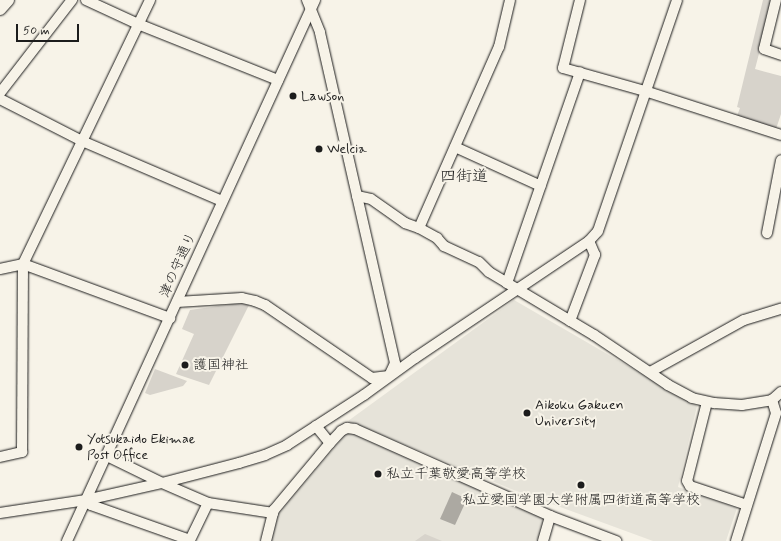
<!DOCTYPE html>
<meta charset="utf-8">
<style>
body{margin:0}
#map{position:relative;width:781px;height:541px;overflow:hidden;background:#f7f3e8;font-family:Mynerve,"Klee One",sans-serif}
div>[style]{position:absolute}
.built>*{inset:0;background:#e6e3d9}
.green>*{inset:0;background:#d7d3cb}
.water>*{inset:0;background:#aca9a2}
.roads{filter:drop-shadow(0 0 1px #1c1c1c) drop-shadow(0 0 1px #1c1c1c)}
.minor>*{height:10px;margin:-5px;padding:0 5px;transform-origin:5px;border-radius:5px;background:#f7f3e8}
.major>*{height:12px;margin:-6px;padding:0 6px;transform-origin:6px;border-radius:6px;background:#f7f3e8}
.dots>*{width:11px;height:11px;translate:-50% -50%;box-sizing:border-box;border:2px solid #f7f3e8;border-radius:50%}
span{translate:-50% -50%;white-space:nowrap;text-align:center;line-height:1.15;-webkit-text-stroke:4px #f7f3e8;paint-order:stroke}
.poi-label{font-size:14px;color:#1c1c1c}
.left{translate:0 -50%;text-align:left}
.street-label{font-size:14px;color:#1c1c1c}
.quarter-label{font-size:16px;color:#1c1c1c}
.scale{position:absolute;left:16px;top:24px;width:63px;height:18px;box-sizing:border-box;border:2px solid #1c1c1c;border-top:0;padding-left:5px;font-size:12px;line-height:14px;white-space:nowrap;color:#1c1c1c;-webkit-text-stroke:3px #f7f3e8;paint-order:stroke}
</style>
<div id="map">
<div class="built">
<i style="clip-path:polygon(514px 300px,697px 406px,678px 487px,737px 508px,726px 541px,653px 541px,511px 489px,348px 421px)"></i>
<i style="clip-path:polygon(350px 432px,542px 518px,544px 522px,539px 541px,271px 541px,279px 513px,345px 435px)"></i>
</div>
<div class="green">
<i style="clip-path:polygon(763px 0,773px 0,755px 69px,781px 76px,781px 114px,776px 129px,737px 116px,740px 108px,737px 107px)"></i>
<i style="clip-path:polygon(239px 303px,249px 305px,209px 385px,176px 374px,194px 334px,182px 329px,190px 310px)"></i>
<i style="clip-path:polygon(155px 369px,187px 381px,183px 386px,150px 395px,145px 393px)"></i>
<i style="clip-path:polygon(425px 534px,442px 541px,415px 541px)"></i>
</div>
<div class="water">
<i style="clip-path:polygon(452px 492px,467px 499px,455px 525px,440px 519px)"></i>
</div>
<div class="roads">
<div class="minor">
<i style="left:86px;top:0;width:57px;rotate:24.8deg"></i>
<i style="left:138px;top:24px;width:151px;rotate:21.8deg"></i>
<i style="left:580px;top:0;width:70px;rotate:104deg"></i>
<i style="left:563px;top:68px;width:85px;rotate:15.7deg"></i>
<i style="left:645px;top:91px;width:143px;rotate:17.9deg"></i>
<i style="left:776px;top:0;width:50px;rotate:103.8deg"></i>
<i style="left:764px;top:49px;width:18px;rotate:19deg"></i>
<i style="left:0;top:93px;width:118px;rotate:-52.3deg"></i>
<i style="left:0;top:99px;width:92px;rotate:27.1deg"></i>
<i style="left:82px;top:141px;width:152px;rotate:23.2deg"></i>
<i style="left:455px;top:147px;width:94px;rotate:24.4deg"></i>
<i style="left:357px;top:196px;width:14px;rotate:12deg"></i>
<i style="left:371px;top:199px;width:42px;rotate:35.2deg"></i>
<i style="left:405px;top:223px;width:15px;rotate:20deg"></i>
<i style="left:419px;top:228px;width:21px;rotate:29deg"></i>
<i style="left:437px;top:238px;width:11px;rotate:49deg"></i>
<i style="left:444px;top:246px;width:38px;rotate:25deg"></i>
<i style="left:479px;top:262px;width:14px;rotate:45deg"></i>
<i style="left:489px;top:272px;width:21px;rotate:31deg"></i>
<i style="left:507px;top:283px;width:101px;rotate:30.9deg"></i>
<i style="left:594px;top:335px;width:89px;rotate:34deg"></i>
<i style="left:668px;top:385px;width:27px;rotate:28deg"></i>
<i style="left:692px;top:398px;width:23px;rotate:13deg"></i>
<i style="left:714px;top:403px;width:28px;rotate:4deg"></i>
<i style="left:742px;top:405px;width:30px;rotate:-9deg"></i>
<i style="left:772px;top:400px;width:12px;rotate:-42deg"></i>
<i style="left:419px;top:228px;width:198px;rotate:-66.2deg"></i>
<i style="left:499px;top:47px;width:48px;rotate:-76.8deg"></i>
<i style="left:767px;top:233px;width:74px;rotate:-79.1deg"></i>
<i style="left:0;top:269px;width:24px;rotate:-12deg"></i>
<i style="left:23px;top:264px;width:157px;rotate:20.2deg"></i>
<i style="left:507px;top:283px;width:223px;rotate:-70.9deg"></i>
<i style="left:177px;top:302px;width:65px;rotate:-3.5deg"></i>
<i style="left:242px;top:298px;width:13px;rotate:13deg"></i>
<i style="left:255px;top:301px;width:11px;rotate:22deg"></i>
<i style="left:265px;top:305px;width:130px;rotate:34.3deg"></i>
<i style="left:372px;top:378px;width:17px;rotate:-7deg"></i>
<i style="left:389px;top:376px;width:14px;rotate:-65deg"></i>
<i style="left:395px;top:363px;width:339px;rotate:-102.8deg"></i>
<i style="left:320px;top:32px;width:35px;rotate:-112deg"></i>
<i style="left:570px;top:321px;width:71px;rotate:-69.3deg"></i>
<i style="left:595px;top:255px;width:15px;rotate:-113deg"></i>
<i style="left:650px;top:372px;width:107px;rotate:-29deg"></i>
<i style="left:744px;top:320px;width:39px;rotate:-17deg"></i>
<i style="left:707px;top:402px;width:81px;rotate:104.2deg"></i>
<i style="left:687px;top:481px;width:6px;rotate:59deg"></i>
<i style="left:690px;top:486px;width:60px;rotate:18.4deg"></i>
<i style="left:316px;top:426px;width:22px;rotate:51deg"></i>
<i style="left:107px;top:456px;width:61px;rotate:26.1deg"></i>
<i style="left:162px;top:483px;width:50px;rotate:23.5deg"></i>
<i style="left:208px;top:503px;width:66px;rotate:8.7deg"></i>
<i style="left:0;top:457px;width:23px;rotate:-13deg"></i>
<i style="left:22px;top:452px;width:188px;rotate:-89.7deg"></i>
<i style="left:23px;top:264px;width:293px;rotate:-64.3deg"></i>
<i style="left:86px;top:500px;width:7px;rotate:45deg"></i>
<i style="left:91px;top:505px;width:105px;rotate:19.5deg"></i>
<i style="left:190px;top:540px;width:41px;rotate:-64.1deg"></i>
<i style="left:0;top:513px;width:87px;rotate:-8.6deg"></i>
<i style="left:86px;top:500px;width:78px;rotate:-12.6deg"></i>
<i style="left:162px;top:483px;width:80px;rotate:-14.6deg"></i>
<i style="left:239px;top:463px;width:27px;rotate:-17deg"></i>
<i style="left:265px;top:455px;width:24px;rotate:-24deg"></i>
<i style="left:287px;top:445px;width:92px;rotate:-33deg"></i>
<i style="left:364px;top:395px;width:63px;rotate:-36deg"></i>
<i style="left:415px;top:358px;width:210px;rotate:-33.9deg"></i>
<i style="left:589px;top:241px;width:13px;rotate:-48deg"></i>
<i style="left:598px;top:231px;width:244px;rotate:-71.1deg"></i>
<i style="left:67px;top:541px;width:595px;rotate:-65.37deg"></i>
<i style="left:266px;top:541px;width:32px;rotate:-76deg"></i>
<i style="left:274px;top:510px;width:87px;rotate:-50.1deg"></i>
<i style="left:330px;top:443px;width:16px;rotate:-47deg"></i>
<i style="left:341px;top:431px;width:7px;rotate:-27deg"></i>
<i style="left:347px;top:428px;width:8px;rotate:7deg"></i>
<i style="left:355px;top:429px;width:214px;rotate:24deg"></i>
<i style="left:550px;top:516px;width:71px;rotate:20.7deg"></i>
<i style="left:543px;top:541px;width:26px;rotate:-74deg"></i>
<i style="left:736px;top:541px;width:134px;rotate:-72.6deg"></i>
<i style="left:776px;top:413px;width:14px;rotate:-107deg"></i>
</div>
<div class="major">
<i style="left:0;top:9px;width:12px;rotate:-48deg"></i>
</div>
</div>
<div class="dots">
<i style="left:293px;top:96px;background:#1c1c1c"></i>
<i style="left:319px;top:149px;background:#1c1c1c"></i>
<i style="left:185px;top:365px;background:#1c1c1c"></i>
<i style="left:527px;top:413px;background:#1c1c1c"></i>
<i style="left:79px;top:447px;background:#1c1c1c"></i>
<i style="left:378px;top:474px;background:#1c1c1c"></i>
<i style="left:581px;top:485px;background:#1c1c1c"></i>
</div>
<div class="poi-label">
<span class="left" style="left:301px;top:96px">Lawson</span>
<span class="left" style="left:327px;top:149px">Welcia</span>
<span class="left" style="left:193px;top:365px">護国神社</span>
<span class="left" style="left:535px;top:413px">Aikoku Gakuen<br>University</span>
<span class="left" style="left:87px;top:447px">Yotsukaido Ekimae<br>Post Office</span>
<span class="left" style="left:386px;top:474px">私立千葉敬愛高等学校</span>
<span style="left:581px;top:500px">私立愛国学園大学附属四街道高等学校</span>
</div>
<div class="street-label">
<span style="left:178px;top:265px;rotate:-66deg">津の守通り</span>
</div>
<div class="quarter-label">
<span style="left:464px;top:177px">四街道</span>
</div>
<div class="scale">50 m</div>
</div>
